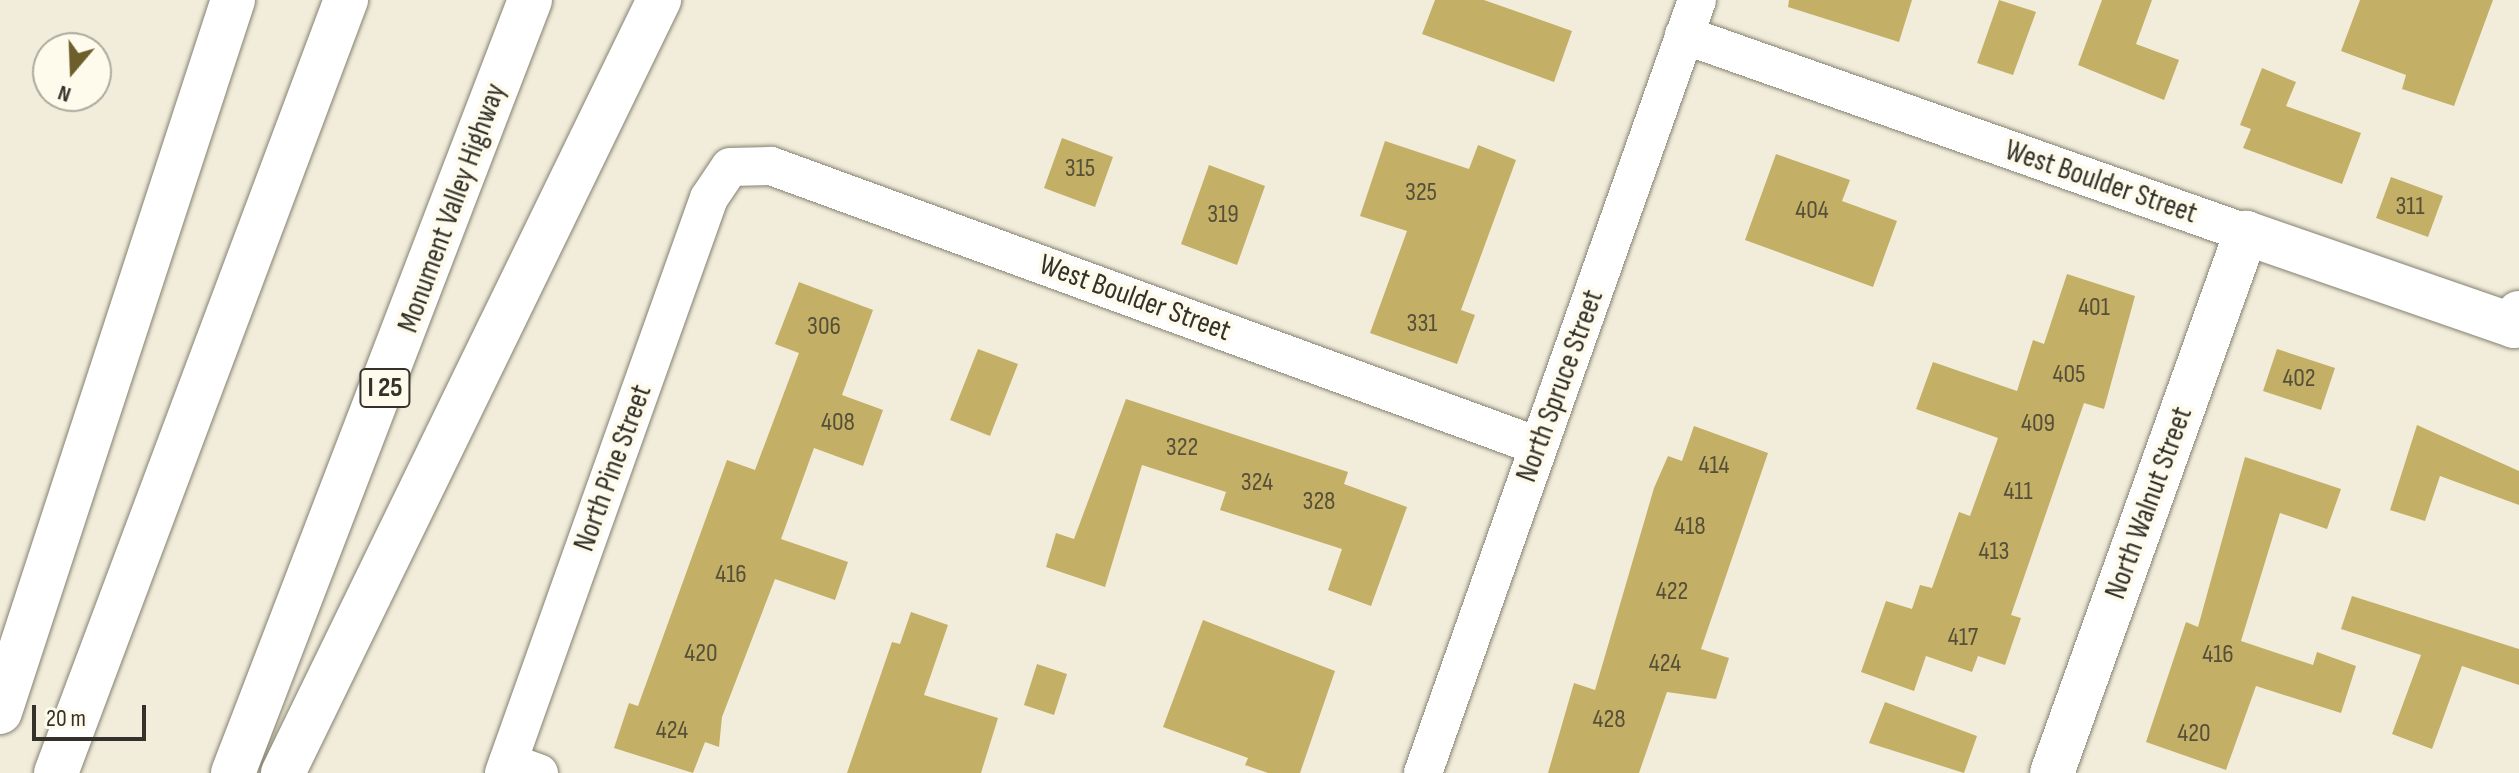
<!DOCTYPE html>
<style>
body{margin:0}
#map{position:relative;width:2519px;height:773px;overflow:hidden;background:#f2eddb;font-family:"Sofia Sans Condensed",sans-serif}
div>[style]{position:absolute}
.building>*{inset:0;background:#c4af66}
.roads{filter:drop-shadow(0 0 2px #858171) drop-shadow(0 0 2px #858171)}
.minor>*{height:38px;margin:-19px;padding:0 19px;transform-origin:19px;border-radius:19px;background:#fff}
.major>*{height:44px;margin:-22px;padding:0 22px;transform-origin:22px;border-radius:22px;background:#fff}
.highway>*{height:44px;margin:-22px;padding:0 22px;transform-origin:22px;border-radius:22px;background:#fff}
span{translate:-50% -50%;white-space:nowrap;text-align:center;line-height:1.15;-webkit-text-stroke:8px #fefaec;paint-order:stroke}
.number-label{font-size:26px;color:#575039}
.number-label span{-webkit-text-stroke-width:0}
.shield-label span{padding:2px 6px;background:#fefaec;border:2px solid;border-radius:6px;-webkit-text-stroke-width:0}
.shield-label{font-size:28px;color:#33312a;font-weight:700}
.street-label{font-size:30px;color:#33312a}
.north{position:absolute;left:32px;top:32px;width:80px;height:80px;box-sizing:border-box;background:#fefaec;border:2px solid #adaa9e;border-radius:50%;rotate:199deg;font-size:22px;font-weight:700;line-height:32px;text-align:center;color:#33312a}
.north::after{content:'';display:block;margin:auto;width:28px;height:36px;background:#6d5f2c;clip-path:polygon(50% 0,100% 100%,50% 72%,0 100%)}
.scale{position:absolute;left:32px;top:705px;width:114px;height:36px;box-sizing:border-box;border:4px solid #33312a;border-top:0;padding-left:10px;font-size:24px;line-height:28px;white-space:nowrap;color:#33312a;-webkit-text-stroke:6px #fefaec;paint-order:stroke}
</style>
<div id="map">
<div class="building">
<i style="clip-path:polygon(1435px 0,1484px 0,1572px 31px,1554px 82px,1422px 34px)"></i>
<i style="clip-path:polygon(1789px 0,1912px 0,1899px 42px,1788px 7px)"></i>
<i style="clip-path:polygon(1999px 0,2036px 12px,2013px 75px,1977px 63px)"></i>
<i style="clip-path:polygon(2102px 0,2152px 0,2136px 44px,2179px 60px,2164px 100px,2078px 65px)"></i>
<i style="clip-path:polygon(2360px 0,2493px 0,2454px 106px,2402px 89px,2406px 75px,2341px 51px)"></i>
<i style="clip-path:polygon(2262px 68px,2296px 82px,2286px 106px,2361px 133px,2342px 184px,2243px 148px,2251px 129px,2240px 125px)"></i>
<i style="clip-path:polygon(1062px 138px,1113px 157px,1095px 207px,1044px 188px)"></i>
<i style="clip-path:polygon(1385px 141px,1469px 169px,1478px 145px,1516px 160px,1461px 310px,1475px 315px,1457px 364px,1370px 333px,1407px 231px,1360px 216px)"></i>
<i style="clip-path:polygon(1776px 154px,1850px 180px,1842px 201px,1897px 221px,1873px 287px,1745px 240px)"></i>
<i style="clip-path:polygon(1209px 165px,1265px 186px,1237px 265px,1181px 244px)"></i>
<i style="clip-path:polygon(2391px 177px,2443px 196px,2428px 237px,2376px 218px)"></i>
<i style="clip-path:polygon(2067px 274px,2135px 296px,2104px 409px,2084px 403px,2011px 615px,2021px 618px,2005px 665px,1978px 656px,1972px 672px,1926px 656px,1914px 691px,1861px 672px,1886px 601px,1912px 609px,1920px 585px,1932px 588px,1959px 512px,1970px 516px,1998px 438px,1916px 409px,1933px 362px,2017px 391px,2033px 340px,2044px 344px)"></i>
<i style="clip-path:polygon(799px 282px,873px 310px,842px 395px,883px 410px,863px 466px,814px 448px,781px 539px,848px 562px,835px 600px,775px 579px,722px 717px,719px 747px,705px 742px,693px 773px,614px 748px,629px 703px,638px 706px,727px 460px,755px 470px,799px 353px,775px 344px)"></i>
<i style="clip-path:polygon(978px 349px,1018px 364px,990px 436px,950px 420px)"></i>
<i style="clip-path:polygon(2277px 349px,2335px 368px,2321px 410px,2263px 391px)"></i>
<i style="clip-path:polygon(1126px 399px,1348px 472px,1344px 484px,1407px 507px,1371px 606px,1328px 590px,1342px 549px,1220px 510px,1226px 492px,1142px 465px,1105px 587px,1046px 567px,1056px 533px,1074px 539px)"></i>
<i style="clip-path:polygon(2417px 425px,2519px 471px,2519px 505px,2440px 476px,2425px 521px,2390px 510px)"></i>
<i style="clip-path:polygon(1694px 426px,1768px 453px,1701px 649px,1729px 658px,1716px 699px,1667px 692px,1639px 773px,1548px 773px,1574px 683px,1595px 690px,1654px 488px,1668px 456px,1682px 461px)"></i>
<i style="clip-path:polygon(2245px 457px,2341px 489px,2327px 529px,2280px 513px,2241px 641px,2313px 665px,2317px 652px,2356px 666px,2341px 713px,2256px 686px,2226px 770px,2146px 742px,2186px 622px,2198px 627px)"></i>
<i style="clip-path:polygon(2352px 596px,2519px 649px,2519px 685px,2462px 666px,2432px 749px,2392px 734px,2421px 655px,2341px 629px)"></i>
<i style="clip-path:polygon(911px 612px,948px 625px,924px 695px,998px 718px,981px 773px,847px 773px,892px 642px,900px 644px)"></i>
<i style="clip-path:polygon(1203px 620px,1335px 671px,1300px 773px,1268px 773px,1245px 765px,1248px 758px,1163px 727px)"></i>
<i style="clip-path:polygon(1037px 664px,1067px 674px,1054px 715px,1024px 705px)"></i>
<i style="clip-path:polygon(1885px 702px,1977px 736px,1964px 773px,1869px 743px)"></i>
</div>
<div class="roads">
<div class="minor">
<i style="left:1684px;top:35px;width:596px;rotate:19.41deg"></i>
<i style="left:508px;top:762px;width:33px;rotate:20deg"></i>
<i style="left:504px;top:773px;width:610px;rotate:-70.38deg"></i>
<i style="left:709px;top:198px;width:37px;rotate:-56deg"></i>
<i style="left:730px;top:167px;width:41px;rotate:-1.4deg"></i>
<i style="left:771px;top:166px;width:817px;rotate:20.06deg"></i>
<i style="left:1423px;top:773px;width:820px;rotate:-70.48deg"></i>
</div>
<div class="major">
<i style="left:2052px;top:773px;width:574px;rotate:-70.24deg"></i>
<i style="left:2246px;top:233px;width:284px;rotate:19.1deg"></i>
<i style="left:2514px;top:326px;width:14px;rotate:-69deg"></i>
</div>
<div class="highway">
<i style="left:0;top:712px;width:749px;rotate:-71.88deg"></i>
<i style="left:56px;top:773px;width:826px;rotate:-69.44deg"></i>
<i style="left:233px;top:773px;width:828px;rotate:-68.98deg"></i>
<i style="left:283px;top:773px;width:860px;rotate:-64.06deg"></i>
</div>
</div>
<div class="number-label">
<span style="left:1080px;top:169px">315</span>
<span style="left:1421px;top:193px">325</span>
<span style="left:2410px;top:207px">311</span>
<span style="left:1812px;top:211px">404</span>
<span style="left:1223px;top:215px">319</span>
<span style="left:2094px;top:308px">401</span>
<span style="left:1422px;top:324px">331</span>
<span style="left:824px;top:327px">306</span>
<span style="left:2069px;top:375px">405</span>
<span style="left:2299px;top:379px">402</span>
<span style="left:838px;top:423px">408</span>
<span style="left:2038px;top:424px">409</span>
<span style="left:1182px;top:448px">322</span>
<span style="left:1714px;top:466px">414</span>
<span style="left:1257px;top:483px">324</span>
<span style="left:2018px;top:492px">411</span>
<span style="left:1319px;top:502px">328</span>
<span style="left:1690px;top:527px">418</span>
<span style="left:1994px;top:552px">413</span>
<span style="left:731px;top:575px">416</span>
<span style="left:1672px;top:592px">422</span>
<span style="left:1963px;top:638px">417</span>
<span style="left:701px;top:654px">420</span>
<span style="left:2218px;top:655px">416</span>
<span style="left:1665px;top:664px">424</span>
<span style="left:1609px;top:720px">428</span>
<span style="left:672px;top:731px">424</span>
<span style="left:2194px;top:734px">420</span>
</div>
<div class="shield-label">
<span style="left:385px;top:388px">I 25</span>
</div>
<div class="street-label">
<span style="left:2101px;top:182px;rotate:19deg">West Boulder Street</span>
<span style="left:452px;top:208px;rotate:-70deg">Monument Valley Highway</span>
<span style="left:1135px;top:298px;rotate:20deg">West Boulder Street</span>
<span style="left:1560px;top:386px;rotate:-70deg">North Spruce Street</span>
<span style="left:613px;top:468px;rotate:-70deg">North Pine Street</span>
<span style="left:2149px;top:503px;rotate:-70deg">North Walnut Street</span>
</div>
<div class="north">N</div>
<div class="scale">20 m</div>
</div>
